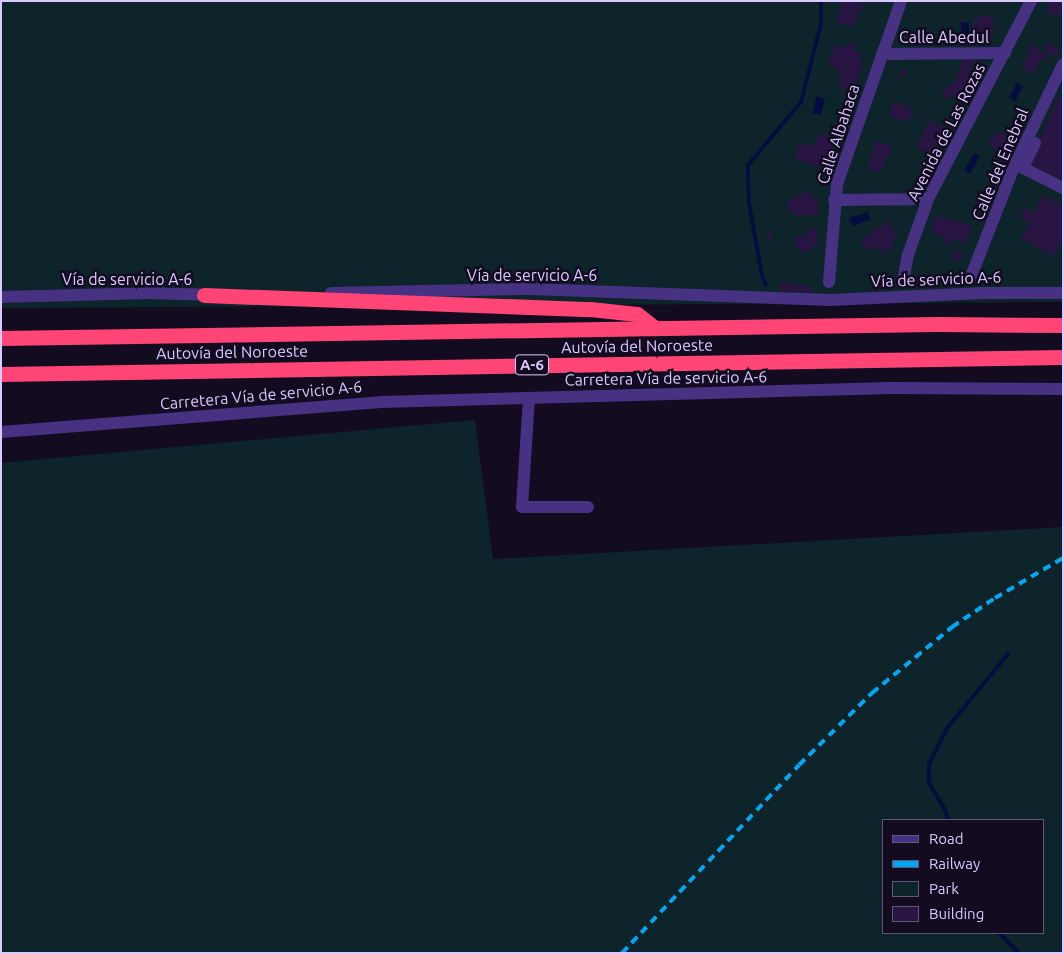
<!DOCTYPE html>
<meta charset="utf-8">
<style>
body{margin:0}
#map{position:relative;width:1064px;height:954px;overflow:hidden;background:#130b20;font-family:Ubuntu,sans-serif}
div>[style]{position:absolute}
.green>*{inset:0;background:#0d252a}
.water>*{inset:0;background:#050d3f}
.stream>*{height:4px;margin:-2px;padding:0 2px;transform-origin:2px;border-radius:2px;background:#050d3f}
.building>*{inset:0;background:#281543}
.round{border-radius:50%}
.minor>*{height:12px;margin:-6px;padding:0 6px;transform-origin:6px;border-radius:6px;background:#463183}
.highway>*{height:15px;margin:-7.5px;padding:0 7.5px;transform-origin:7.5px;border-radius:7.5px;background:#ff4575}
.rail>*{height:4px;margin-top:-2px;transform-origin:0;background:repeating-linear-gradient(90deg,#00a7f5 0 8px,transparent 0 14px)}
span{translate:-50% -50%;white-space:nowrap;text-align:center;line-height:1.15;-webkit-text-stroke:5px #130b20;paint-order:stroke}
.shield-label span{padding:1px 4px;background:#130b20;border:1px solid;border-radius:4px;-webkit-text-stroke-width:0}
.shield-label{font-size:15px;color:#dbcaff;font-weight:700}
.street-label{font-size:16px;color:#dbcaff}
.frame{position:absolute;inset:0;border:2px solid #dbcaff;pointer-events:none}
.legend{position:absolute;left:882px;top:819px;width:162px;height:115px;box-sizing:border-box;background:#130b20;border:1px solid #635779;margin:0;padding:6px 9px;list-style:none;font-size:15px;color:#dbcaff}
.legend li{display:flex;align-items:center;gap:10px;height:25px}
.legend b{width:25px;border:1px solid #635779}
</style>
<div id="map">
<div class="green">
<i style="clip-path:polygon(1px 1px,1063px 1px,1063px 302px,1px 308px)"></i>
<i style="clip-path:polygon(evenodd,475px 420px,493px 559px,1063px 527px,1063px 953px,1px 953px,1px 463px,475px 420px,883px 820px,1043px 820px,1043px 933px,883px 933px,883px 820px)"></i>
</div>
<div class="water">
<i style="clip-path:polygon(961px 22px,969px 22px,969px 38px,961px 38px)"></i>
<i style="clip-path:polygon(1017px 83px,1023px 87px,1015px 101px,1009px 97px)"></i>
<i style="clip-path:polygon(817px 96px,825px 99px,821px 115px,812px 113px)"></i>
<i style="clip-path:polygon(974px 153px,980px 156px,970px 174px,964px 171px)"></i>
<i style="clip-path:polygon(868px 212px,871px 220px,852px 226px,849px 218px)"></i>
</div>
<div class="stream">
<i style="left:766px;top:285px;width:10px;rotate:-114deg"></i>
<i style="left:762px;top:276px;width:74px;rotate:-100.1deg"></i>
<i style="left:749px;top:203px;width:38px;rotate:-92deg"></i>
<i style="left:748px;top:165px;width:82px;rotate:-49.9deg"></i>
<i style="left:801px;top:102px;width:81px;rotate:-75.8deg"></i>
<i style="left:821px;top:23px;width:22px;rotate:-90deg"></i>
<i style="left:948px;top:820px;width:8px;rotate:-104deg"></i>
<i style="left:946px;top:812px;width:34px;rotate:-120deg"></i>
<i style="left:929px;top:782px;width:18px;rotate:-90deg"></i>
<i style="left:929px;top:764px;width:40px;rotate:-63.4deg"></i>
<i style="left:947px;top:728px;width:96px;rotate:-50.5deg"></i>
<i style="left:999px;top:933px;width:28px;rotate:45deg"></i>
</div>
<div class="building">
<i style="clip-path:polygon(843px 1px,864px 4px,860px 14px,856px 13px,857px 16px,853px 27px,836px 21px)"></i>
<i style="clip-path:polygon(1051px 1px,1063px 1px,1063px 7px,1058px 17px,1046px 11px)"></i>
<i style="clip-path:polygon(980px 16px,993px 16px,993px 35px,974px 35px,974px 19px,980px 19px)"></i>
<i style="clip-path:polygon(848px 42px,856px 45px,854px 51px,862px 53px,860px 59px,863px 63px,854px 91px,838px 86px,841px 77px,837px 68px,828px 65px,835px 45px,846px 48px)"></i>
<i style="clip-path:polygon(1047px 43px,1060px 50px,1056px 57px,1044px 48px)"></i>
<i style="clip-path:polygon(1030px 44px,1048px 55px,1045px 61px,1041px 59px,1033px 74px,1022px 68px,1030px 51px,1027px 49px)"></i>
<i style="clip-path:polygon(963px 60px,976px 60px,968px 73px,974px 76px,961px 99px,953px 95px,950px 100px,942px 96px,948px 83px,953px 86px)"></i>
<i style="clip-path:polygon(904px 69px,907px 72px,901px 78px,898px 75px)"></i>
<i style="clip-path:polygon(1060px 95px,1063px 96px,1063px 180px,1028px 163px)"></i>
<i style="clip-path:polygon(893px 101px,913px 109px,908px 122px,890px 116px)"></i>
<i style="clip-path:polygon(930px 120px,945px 128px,938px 138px,931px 155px,916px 148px)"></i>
<i style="clip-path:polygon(996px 131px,1013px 138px,1004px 154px,988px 145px)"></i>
<i style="clip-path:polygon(819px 133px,835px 138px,827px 165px,822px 168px,795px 159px,799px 144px,808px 146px,817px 142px)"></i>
<i style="clip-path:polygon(876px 141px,892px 147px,880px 173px,867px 168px)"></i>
<i style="clip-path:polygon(798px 193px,811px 193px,811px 198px,818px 198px,818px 214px,795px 217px,795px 212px,788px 212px,788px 200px,798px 198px)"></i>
<i style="clip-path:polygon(1043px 196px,1063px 206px,1063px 239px,1054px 256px,1021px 239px,1030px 223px,1020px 218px,1025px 208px,1034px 213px)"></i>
<i style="clip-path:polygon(936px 215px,972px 226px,966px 244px,952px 239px,950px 245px,943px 242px,945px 237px,931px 233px)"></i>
<i style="clip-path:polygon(887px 221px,897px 235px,893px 238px,894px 245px,881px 254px,876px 246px,868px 251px,860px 240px)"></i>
<i style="clip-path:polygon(806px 229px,817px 229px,817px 245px,812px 245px,812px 252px,798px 251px,798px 244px,794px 244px,795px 237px,806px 237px)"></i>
<i style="clip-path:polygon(769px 230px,772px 230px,771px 240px,767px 240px)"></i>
<i class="round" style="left:952px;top:251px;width:10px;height:10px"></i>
<i style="clip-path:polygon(781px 282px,813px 287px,813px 292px,780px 291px)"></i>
</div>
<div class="minor">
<i style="left:882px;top:54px;width:123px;rotate:-0.5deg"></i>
<i style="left:1035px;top:143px;width:28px;rotate:116deg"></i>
<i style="left:1023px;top:168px;width:45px;rotate:26.6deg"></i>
<i style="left:834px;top:200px;width:94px;rotate:-0.6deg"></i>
<i style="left:970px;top:279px;width:118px;rotate:-68.6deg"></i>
<i style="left:1013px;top:169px;width:116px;rotate:-64.5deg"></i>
<i style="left:829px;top:282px;width:98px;rotate:-85.3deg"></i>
<i style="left:837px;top:184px;width:194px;rotate:-70.7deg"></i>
<i style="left:903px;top:282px;width:27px;rotate:-80deg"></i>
<i style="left:908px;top:255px;width:59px;rotate:-70.3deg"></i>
<i style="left:928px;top:199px;width:223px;rotate:-62.5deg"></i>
<i style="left:331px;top:293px;width:199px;rotate:-1.2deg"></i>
<i style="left:530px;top:289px;width:300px;rotate:2.1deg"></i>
<i style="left:830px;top:300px;width:154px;rotate:-2.6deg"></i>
<i style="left:984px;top:293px;width:79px"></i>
<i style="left:1px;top:297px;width:148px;rotate:-1.5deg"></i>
<i style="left:149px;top:293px;width:65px;rotate:1.8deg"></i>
<i style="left:529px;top:398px;width:109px;rotate:93.7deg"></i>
<i style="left:522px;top:507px;width:66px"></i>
<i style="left:1px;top:432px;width:381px;rotate:-4.5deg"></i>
<i style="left:381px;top:402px;width:510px;rotate:-1.57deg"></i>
<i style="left:891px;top:388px;width:172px;rotate:0.3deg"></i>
</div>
<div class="highway">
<i style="left:204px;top:295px;width:386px;rotate:2.1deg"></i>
<i style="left:590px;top:309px;width:47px;rotate:6.1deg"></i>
<i style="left:637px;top:314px;width:23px;rotate:38deg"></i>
<i style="left:1px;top:338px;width:936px;rotate:-0.86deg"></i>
<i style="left:937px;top:324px;width:126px;rotate:0.5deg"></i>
<i style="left:1px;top:374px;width:1062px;rotate:-0.92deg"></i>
</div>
<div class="rail">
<i style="left:622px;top:953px;width:258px;rotate:-46.7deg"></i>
<i style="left:799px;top:765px;width:103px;rotate:-44.6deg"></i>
<i style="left:872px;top:693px;width:104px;rotate:-39.5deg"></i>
<i style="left:952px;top:627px;width:52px;rotate:-34deg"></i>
<i style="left:995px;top:598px;width:79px;rotate:-30.5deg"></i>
</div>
<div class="shield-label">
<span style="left:532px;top:365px">A-6</span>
</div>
<div class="street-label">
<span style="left:944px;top:37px">Calle Abedul</span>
<span style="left:946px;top:132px;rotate:-63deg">Avenida de Las Rozas</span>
<span style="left:838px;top:134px;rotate:-72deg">Calle Albahaca</span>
<span style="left:1000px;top:164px;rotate:-67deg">Calle del Enebral</span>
<span style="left:532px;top:275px">Vía de servicio A-6</span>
<span style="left:127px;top:279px">Vía de servicio A-6</span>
<span style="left:936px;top:279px;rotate:-2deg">Vía de servicio A-6</span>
<span style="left:637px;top:346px;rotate:-1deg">Autovía del Noroeste</span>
<span style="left:232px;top:352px;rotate:-1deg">Autovía del Noroeste</span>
<span style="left:666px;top:378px;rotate:-1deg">Carretera Vía de servicio A-6</span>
<span style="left:261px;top:395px;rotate:-5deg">Carretera Vía de servicio A-6</span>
</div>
<div class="frame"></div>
<ul class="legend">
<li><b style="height:6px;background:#463183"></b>Road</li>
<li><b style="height:6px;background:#00a7f5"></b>Railway</li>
<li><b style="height:14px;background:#0d252a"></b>Park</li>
<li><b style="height:14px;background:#281543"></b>Building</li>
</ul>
</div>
